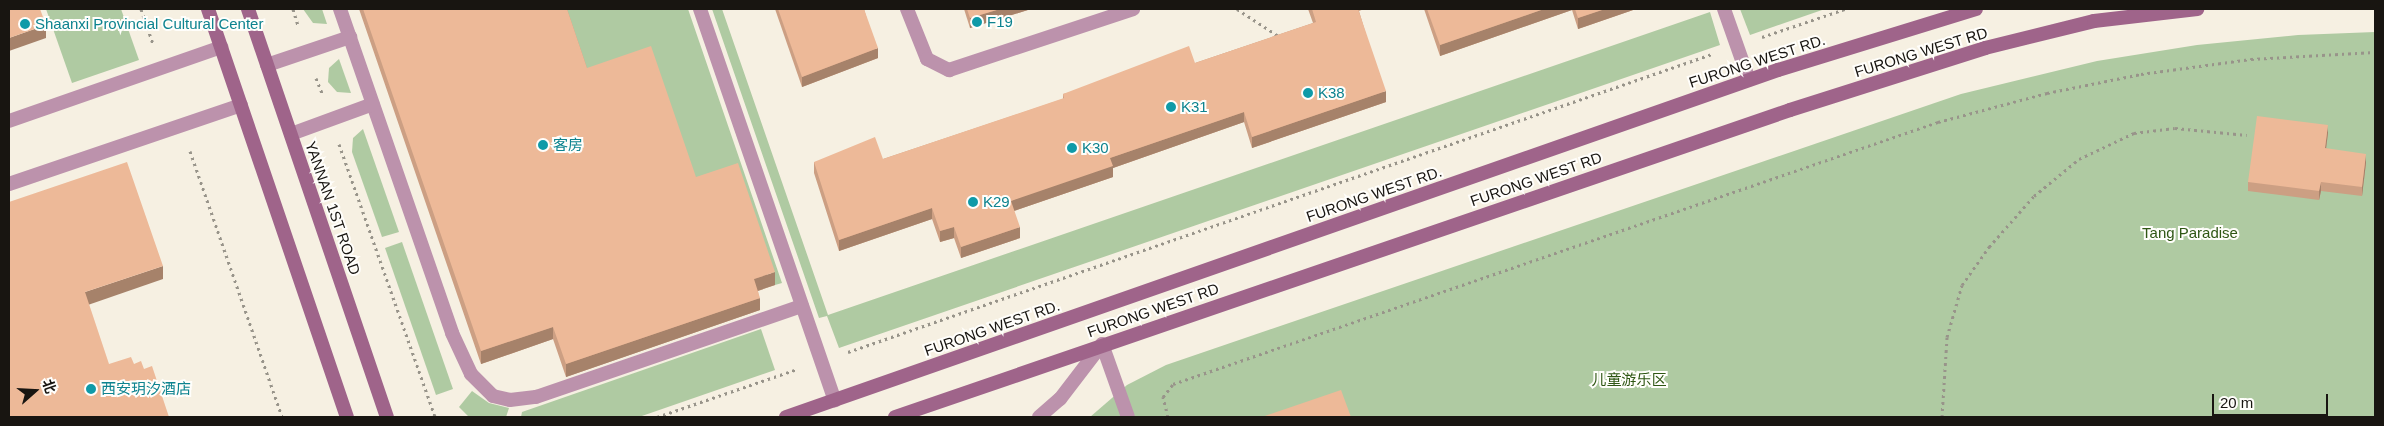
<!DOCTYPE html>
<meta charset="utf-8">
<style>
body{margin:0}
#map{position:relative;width:2384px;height:426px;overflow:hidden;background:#f6f0e2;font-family:Helvetica,"Noto Sans SC",sans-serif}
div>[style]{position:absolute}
.green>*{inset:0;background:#afcaa2}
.path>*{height:3px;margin-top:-1.5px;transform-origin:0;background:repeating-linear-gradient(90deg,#98948a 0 2.5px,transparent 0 6.5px)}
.service>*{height:14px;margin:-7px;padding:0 7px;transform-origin:7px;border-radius:7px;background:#bc92ac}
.minor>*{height:14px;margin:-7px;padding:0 7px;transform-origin:7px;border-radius:7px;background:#bc92ac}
.secondary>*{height:14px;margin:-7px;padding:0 7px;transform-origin:7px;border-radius:7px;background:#9f648a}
.wall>*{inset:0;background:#cc9f83}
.shaded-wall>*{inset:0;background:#a6826a}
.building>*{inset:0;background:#edb998}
.dots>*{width:14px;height:14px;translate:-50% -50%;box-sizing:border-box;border:2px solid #fffefb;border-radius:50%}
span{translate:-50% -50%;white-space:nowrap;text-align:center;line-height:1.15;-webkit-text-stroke:4px #fffefb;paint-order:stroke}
.culture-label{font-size:15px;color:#0d838f}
.left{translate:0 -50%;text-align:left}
.street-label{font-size:15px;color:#181511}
.park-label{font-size:15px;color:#2f5714}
.frame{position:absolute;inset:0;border:10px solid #181511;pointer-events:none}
.north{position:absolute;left:10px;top:366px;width:50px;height:50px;-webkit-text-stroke:4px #fffefb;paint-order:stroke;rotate:71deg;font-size:14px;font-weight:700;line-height:20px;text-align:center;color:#181511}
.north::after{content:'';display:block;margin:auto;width:18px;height:22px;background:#181511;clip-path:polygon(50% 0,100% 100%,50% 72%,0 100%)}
.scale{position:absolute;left:2212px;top:394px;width:116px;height:22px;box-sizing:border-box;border:2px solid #181511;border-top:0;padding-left:6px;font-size:15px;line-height:18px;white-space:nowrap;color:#181511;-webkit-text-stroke:4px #fffefb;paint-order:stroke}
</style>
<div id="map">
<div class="green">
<i style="clip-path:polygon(46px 9px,121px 9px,139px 60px,72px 83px)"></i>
<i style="clip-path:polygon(303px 9px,322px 9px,327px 24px,313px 23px)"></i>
<i style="clip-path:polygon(563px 9px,688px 9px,782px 283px,775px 285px,738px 175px,714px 203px,586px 76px)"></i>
<i style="clip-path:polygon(712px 9px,722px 9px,828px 315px,1710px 12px,1720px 45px,839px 348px,827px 316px,819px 318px)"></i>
<i style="clip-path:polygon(1740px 9px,1825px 9px,1750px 35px)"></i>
<i style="clip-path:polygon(2375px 32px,2375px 417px,1090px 417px,1127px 385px,1166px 365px,1961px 94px,2097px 61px,2197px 45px,2298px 35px)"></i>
<i style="clip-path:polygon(339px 59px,351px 93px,337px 92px,328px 82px,329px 68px)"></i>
<i style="clip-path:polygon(363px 129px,399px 232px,382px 237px,352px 152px,353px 138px)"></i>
<i style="clip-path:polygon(402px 242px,453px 389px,436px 395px,385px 248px)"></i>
<i style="clip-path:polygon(761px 329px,775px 370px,639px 417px,521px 417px,522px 412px)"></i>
<i style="clip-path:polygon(472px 391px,489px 403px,509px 408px,506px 417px,468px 416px,459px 407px)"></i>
</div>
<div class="path">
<i style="left:141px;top:9px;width:36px;rotate:71deg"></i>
<i style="left:293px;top:9px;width:17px;rotate:73deg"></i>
<i style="left:1237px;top:9px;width:51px;rotate:33.1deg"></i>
<i style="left:1762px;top:37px;width:88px;rotate:-18.6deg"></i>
<i style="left:316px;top:78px;width:16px;rotate:68deg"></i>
<i style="left:339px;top:144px;width:289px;rotate:70.6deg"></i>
<i style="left:190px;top:151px;width:281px;rotate:70.9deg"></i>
<i style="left:848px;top:352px;width:914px;rotate:-19.03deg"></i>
<i style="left:657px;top:417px;width:148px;rotate:-18.9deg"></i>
<i style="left:1168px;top:417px;width:21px;rotate:-104deg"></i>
<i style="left:1163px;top:397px;width:16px;rotate:-52deg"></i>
<i style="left:1173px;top:384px;width:809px;rotate:-18.91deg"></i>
<i style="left:1938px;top:122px;width:113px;rotate:-14.9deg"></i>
<i style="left:2047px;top:93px;width:96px;rotate:-11.4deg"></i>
<i style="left:2141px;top:74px;width:111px;rotate:-7.8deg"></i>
<i style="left:2251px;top:59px;width:124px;rotate:-3.2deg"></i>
<i style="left:1942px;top:417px;width:80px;rotate:-86.4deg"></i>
<i style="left:1947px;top:337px;width:54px;rotate:-73.9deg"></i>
<i style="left:1962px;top:285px;width:47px;rotate:-54.6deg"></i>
<i style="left:1989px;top:247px;width:68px;rotate:-48.6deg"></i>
<i style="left:2034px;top:196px;width:58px;rotate:-39.4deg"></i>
<i style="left:2079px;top:159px;width:61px;rotate:-25.3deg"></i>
<i style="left:2134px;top:133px;width:41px;rotate:-7deg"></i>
<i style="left:2175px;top:128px;width:72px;rotate:5.6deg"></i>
</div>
<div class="service">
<i style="left:340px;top:9px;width:343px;rotate:70.9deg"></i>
<i style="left:452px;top:333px;width:45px;rotate:65.1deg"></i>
<i style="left:471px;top:374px;width:31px;rotate:45deg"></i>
<i style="left:493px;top:396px;width:17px;rotate:13deg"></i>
<i style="left:510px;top:400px;width:26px;rotate:-7deg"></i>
<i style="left:536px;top:397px;width:281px;rotate:-18.9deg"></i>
<i style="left:700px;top:9px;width:414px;rotate:71deg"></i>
<i style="left:907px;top:9px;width:54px;rotate:68.2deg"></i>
<i style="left:927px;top:59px;width:25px;rotate:27deg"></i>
<i style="left:949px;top:70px;width:194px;rotate:-18.3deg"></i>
<i style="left:267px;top:65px;width:88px;rotate:-18.6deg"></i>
<i style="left:9px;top:121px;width:225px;rotate:-19.2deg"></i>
<i style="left:291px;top:134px;width:87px;rotate:-20.1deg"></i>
<i style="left:1102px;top:344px;width:77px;rotate:70.4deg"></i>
</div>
<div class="minor">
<i style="left:1724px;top:9px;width:75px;rotate:70.6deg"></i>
<i style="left:9px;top:184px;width:245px;rotate:-18.8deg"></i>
<i style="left:1039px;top:417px;width:28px;rotate:-41deg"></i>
<i style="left:1060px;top:399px;width:69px;rotate:-52.6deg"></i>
</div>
<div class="secondary">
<i style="left:208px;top:9px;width:431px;rotate:71.2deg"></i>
<i style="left:248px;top:9px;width:431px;rotate:71.2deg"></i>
<i style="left:786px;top:417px;width:1051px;rotate:-19.28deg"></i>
<i style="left:1778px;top:70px;width:207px;rotate:-17.1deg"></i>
<i style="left:895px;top:417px;width:946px;rotate:-18.93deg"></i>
<i style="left:1790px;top:110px;width:205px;rotate:-17.6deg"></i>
<i style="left:1985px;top:48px;width:112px;rotate:-13.9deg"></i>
<i style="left:2094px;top:21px;width:104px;rotate:-6.6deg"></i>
</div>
<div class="wall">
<i style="clip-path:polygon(359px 9px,567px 9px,587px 68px,696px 177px,775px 285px,758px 291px,760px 310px,566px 377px,553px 339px,481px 364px)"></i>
<i style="clip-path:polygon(775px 9px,864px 9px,878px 58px,802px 87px)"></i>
<i style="clip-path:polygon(964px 9px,1031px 9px,970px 28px)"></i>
<i style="clip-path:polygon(1308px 9px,1364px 9px,1359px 11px,1386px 102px,1252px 148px,1244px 122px,1113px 168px,1113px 177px,1014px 211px,1020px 238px,961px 258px,954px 238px,940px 242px,932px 219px,839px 251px,814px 173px,814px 162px,883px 159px,1063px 99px,1063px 94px,1195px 63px,1313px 23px)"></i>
<i style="clip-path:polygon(1424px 9px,1636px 9px,1578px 29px,1572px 10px,1440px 56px)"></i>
<i style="clip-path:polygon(2328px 133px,2326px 148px,2366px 163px,2362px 196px,2321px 191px,2319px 200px,2248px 191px,2248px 182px)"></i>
</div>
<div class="shaded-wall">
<i style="clip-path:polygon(1000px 9px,1031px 9px,970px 28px,970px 18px)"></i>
<i style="clip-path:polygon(1544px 9px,1572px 9px,1572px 10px,1440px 56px,1440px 45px)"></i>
<i style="clip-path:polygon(1605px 9px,1636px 9px,1578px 29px,1578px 18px)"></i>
<i style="clip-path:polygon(46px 25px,46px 38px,9px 51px,9px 38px)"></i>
<i style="clip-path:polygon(878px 48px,878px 58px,802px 87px,802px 77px)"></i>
<i style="clip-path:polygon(1386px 91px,1386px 102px,1252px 148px,1252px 137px)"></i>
<i style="clip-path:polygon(1244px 112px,1244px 122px,1113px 168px,1113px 177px,1011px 212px,1011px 201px,1110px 158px)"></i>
<i style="clip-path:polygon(2328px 125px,2328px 133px,2325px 157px,2325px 148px)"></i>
<i style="clip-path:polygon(2366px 154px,2366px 163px,2362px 196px,2362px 187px)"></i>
<i style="clip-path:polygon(2321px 182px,2321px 191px,2319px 200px,2319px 191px)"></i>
<i style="clip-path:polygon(932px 208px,932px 219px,839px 251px,839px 240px)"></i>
<i style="clip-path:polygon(954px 227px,954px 238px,940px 242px,940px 231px)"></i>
<i style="clip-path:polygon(1020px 227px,1020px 238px,961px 258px,961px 247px)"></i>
<i style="clip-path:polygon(163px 266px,163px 279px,85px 306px,85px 292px)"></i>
<i style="clip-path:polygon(775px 272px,775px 285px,754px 292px,754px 279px)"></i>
<i style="clip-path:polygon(760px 298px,760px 310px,566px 377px,566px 364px)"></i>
<i style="clip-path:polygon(553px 327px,553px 339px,481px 364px,481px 351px)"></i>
</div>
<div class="building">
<i style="clip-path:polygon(9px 9px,40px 9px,46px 25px,9px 38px)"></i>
<i style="clip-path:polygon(363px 9px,567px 9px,587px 68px,651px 46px,696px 177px,738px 163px,775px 272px,754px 279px,760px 298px,566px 364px,553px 327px,481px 351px)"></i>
<i style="clip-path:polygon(778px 9px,864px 9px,878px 48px,802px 77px)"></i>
<i style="clip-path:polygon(967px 9px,1000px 9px,970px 18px)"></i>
<i style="clip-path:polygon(1312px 9px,1358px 9px,1386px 91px,1252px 137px,1244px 112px,1110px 158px,1113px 166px,1011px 201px,1020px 227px,961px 247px,954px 227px,940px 231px,932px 208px,839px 240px,814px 162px,875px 137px,883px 159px,1064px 98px,1063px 94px,1189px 46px,1195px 63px,1316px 22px)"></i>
<i style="clip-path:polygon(1427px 9px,1544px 9px,1440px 45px)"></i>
<i style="clip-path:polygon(1575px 9px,1605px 9px,1578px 18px)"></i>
<i style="clip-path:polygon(2257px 116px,2328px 125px,2325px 148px,2366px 154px,2362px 187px,2321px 182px,2319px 191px,2248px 182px)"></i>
<i style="clip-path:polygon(127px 162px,163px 266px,85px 292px,109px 364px,131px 357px,134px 364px,141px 361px,144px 369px,152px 366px,169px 417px,9px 417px,9px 202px)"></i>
<i style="clip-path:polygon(1341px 390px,1351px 417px,1262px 417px)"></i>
</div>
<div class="dots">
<i style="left:977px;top:22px;background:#0f9aa8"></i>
<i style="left:25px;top:24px;background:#0f9aa8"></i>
<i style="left:1308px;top:93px;background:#0f9aa8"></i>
<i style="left:1171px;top:107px;background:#0f9aa8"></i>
<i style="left:543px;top:145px;background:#0f9aa8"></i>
<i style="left:1072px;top:148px;background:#0f9aa8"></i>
<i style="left:973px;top:202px;background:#0f9aa8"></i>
<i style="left:91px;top:389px;background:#0f9aa8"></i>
</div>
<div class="culture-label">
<span class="left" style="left:987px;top:22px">F19</span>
<span class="left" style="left:35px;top:24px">Shaanxi Provincial Cultural Center</span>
<span class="left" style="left:1318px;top:93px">K38</span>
<span class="left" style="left:1181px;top:107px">K31</span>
<span class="left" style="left:553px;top:145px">客房</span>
<span class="left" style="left:1082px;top:148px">K30</span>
<span class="left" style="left:983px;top:202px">K29</span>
<span class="left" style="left:101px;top:389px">西安玥汐酒店</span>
</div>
<div class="street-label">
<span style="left:1921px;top:52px;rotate:-17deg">FURONG WEST RD</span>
<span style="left:1757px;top:61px;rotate:-18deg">FURONG WEST RD.</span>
<span style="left:1536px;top:179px;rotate:-19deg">FURONG WEST RD</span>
<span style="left:1374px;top:194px;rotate:-19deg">FURONG WEST RD.</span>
<span style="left:333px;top:208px;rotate:71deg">YANNAN 1ST ROAD</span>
<span style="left:1153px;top:310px;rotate:-19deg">FURONG WEST RD</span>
<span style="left:992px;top:328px;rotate:-19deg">FURONG WEST RD.</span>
</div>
<div class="park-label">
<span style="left:2190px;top:233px">Tang Paradise</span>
<span style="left:1629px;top:380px">儿童游乐区</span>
</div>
<div class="frame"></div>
<div class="north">北</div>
<div class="scale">20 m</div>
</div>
